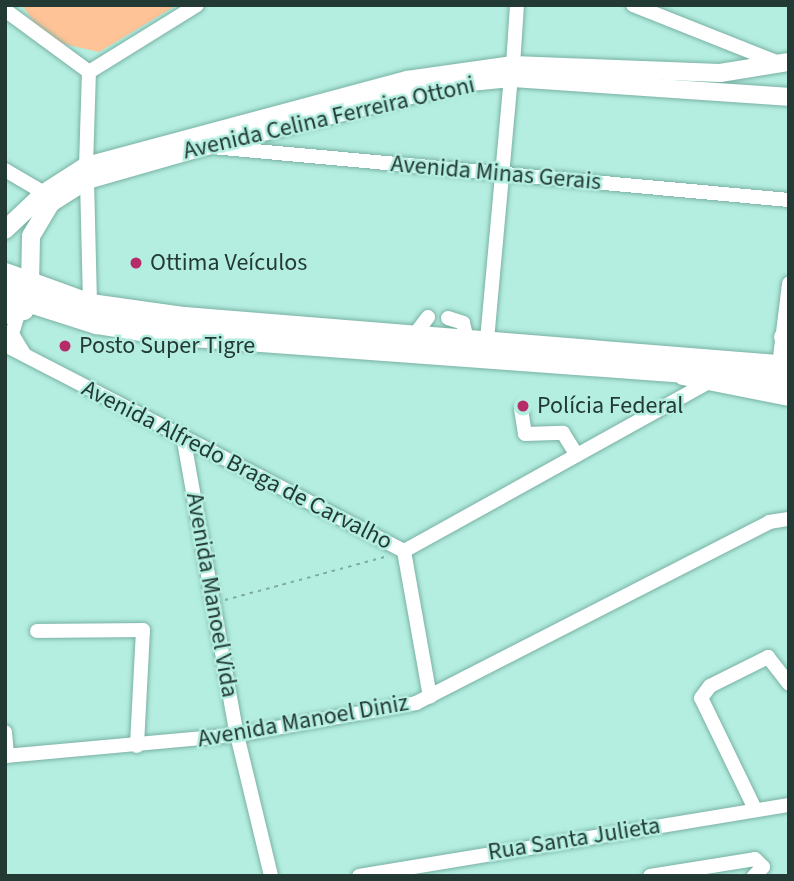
<!DOCTYPE html>
<meta charset="utf-8">
<style>
body{margin:0}
#map{position:relative;width:794px;height:881px;overflow:hidden;background:#b4eee0;font-family:"Source Sans 3",sans-serif}
div>[style]{position:absolute}
.green>*{inset:0;background:#fec397}
.path>*{height:2px;margin-top:-1px;transform-origin:0;background:repeating-linear-gradient(90deg,#7fada2 0 3.5px,transparent 0 8.5px)}
.roads{filter:drop-shadow(0 0 2px #79b1a4) drop-shadow(0 0 2px #79b1a4)}
.minor>*{height:14px;margin:-7px;padding:0 7px;transform-origin:7px;border-radius:7px;background:#fff}
.major>*{height:18px;margin:-9px;padding:0 9px;transform-origin:9px;border-radius:9px;background:#fff}
.highway>*{height:21px;margin:-10.5px;padding:0 10.5px;transform-origin:10.5px;border-radius:10.5px;background:#fff}
.dots>*{width:19px;height:19px;translate:-50% -50%;box-sizing:border-box;border:4px solid #b4eee0;border-radius:50%}
span{translate:-50% -50%;white-space:nowrap;text-align:center;line-height:1.15;-webkit-text-stroke:5px #b4eee0;paint-order:stroke}
.street-label{font-size:24px;color:#233a34}
.poi-label{font-size:24px;color:#233a34}
.left{translate:0 -50%;text-align:left}
.frame{position:absolute;inset:0;border:7px solid #233a34;pointer-events:none}
</style>
<div id="map">
<div class="green">
<i style="clip-path:polygon(22px 5px,177px 5px,99px 52px,46px 40px)"></i>
</div>
<div class="path">
<i style="left:225px;top:600px;width:169px;rotate:-15.1deg"></i>
</div>
<div class="roads">
<div class="minor">
<i style="left:633px;top:5px;width:159px;rotate:21.7deg"></i>
<i style="left:5px;top:10px;width:104px;rotate:36.4deg"></i>
<i style="left:513px;top:65px;width:60px;rotate:-86.2deg"></i>
<i style="left:212px;top:147px;width:579px;rotate:5.25deg"></i>
<i style="left:86px;top:166px;width:94px;rotate:-88.2deg"></i>
<i style="left:89px;top:72px;width:127px;rotate:-31.8deg"></i>
<i style="left:5px;top:170px;width:45px;rotate:30.5deg"></i>
<i style="left:87px;top:180px;width:124px;rotate:88.6deg"></i>
<i style="left:19px;top:311px;width:24px;rotate:107deg"></i>
<i style="left:12px;top:334px;width:23px;rotate:59deg"></i>
<i style="left:448px;top:318px;width:16px;rotate:18deg"></i>
<i style="left:463px;top:323px;width:16px;rotate:76deg"></i>
<i style="left:413px;top:337px;width:25px;rotate:-53deg"></i>
<i style="left:487px;top:340px;width:263px;rotate:-84.8deg"></i>
<i style="left:5px;top:345px;width:449px;rotate:27.3deg"></i>
<i style="left:404px;top:551px;width:344px;rotate:-29deg"></i>
<i style="left:780px;top:357px;width:74px;rotate:-83deg"></i>
<i style="left:521px;top:409px;width:25px;rotate:81deg"></i>
<i style="left:525px;top:434px;width:38px;rotate:-2deg"></i>
<i style="left:563px;top:433px;width:26px;rotate:58deg"></i>
<i style="left:183px;top:436px;width:304px;rotate:79.8deg"></i>
<i style="left:237px;top:735px;width:145px;rotate:76.4deg"></i>
<i style="left:404px;top:551px;width:148px;rotate:79.9deg"></i>
<i style="left:37px;top:631px;width:106px;rotate:-0.5deg"></i>
<i style="left:143px;top:630px;width:116px;rotate:93deg"></i>
<i style="left:5px;top:732px;width:24px;rotate:85deg"></i>
<i style="left:5px;top:756px;width:233px;rotate:-5.2deg"></i>
<i style="left:237px;top:735px;width:182px;rotate:-10.1deg"></i>
<i style="left:416px;top:703px;width:397px;rotate:-27.1deg"></i>
<i style="left:769px;top:522px;width:20px;rotate:-9deg"></i>
<i style="left:755px;top:809px;width:123px;rotate:-115.9deg"></i>
<i style="left:701px;top:698px;width:15px;rotate:-53deg"></i>
<i style="left:710px;top:686px;width:65px;rotate:-26.6deg"></i>
<i style="left:768px;top:657px;width:34px;rotate:52deg"></i>
<i style="left:359px;top:876px;width:436px;rotate:-9.4deg"></i>
<i style="left:650px;top:876px;width:106px;rotate:-9.2deg"></i>
<i style="left:755px;top:859px;width:11px;rotate:45deg"></i>
<i style="left:763px;top:867px;width:13px;rotate:135deg"></i>
</div>
<div class="major">
<i style="left:5px;top:230px;width:54px;rotate:-43.5deg"></i>
<i style="left:44px;top:193px;width:50px;rotate:-32.7deg"></i>
<i style="left:86px;top:166px;width:332px;rotate:-15deg"></i>
<i style="left:407px;top:80px;width:107px;rotate:-8.1deg"></i>
<i style="left:513px;top:65px;width:207px;rotate:2.2deg"></i>
<i style="left:720px;top:73px;width:70px;rotate:-9.1deg"></i>
<i style="left:30px;top:285px;width:49px;rotate:-88.8deg"></i>
<i style="left:31px;top:236px;width:39px;rotate:-59deg"></i>
<i style="left:51px;top:203px;width:43px;rotate:-32.6deg"></i>
<i style="left:87px;top:180px;width:121px;rotate:-15.9deg"></i>
<i style="left:203px;top:147px;width:265px;rotate:-14deg"></i>
<i style="left:460px;top:83px;width:51px;rotate:-5.6deg"></i>
<i style="left:511px;top:78px;width:279px;rotate:3.9deg"></i>
<i style="left:783px;top:337px;width:7px;rotate:27deg"></i>
<i style="left:683px;top:376px;width:108px;rotate:11.2deg"></i>
</div>
<div class="highway">
<i style="left:5px;top:273px;width:90px;rotate:20deg"></i>
<i style="left:90px;top:304px;width:95px;rotate:7.9deg"></i>
<i style="left:184px;top:317px;width:607px;rotate:4.63deg"></i>
<i style="left:5px;top:294px;width:96px;rotate:17.7deg"></i>
<i style="left:96px;top:323px;width:70px;rotate:9.1deg"></i>
<i style="left:165px;top:334px;width:617px;rotate:4.18deg"></i>
<i style="left:5px;top:313px;width:18px;rotate:-13deg"></i>
<i style="left:23px;top:309px;width:18px;rotate:-71deg"></i>
</div>
</div>
<div class="dots">
<i style="left:136px;top:263px;background:#b62c69"></i>
<i style="left:65px;top:346px;background:#b62c69"></i>
<i style="left:523px;top:406px;background:#b62c69"></i>
</div>
<div class="street-label">
<span style="left:329px;top:118px;rotate:-13deg">Avenida Celina Ferreira Ottoni</span>
<span style="left:496px;top:173px;rotate:5deg">Avenida Minas Gerais</span>
<span style="left:237px;top:465px;rotate:27deg">Avenida Alfredo Braga de Carvalho</span>
<span style="left:212px;top:595px;rotate:80deg">Avenida Manoel Vida</span>
<span style="left:303px;top:721px;rotate:-10deg">Avenida Manoel Diniz</span>
<span style="left:574px;top:839px;rotate:-9deg">Rua Santa Julieta</span>
</div>
<div class="poi-label">
<span class="left" style="left:150px;top:263px">Ottima Veículos</span>
<span class="left" style="left:79px;top:346px">Posto Super Tigre</span>
<span class="left" style="left:537px;top:406px">Polícia Federal</span>
</div>
<div class="frame"></div>
</div>
